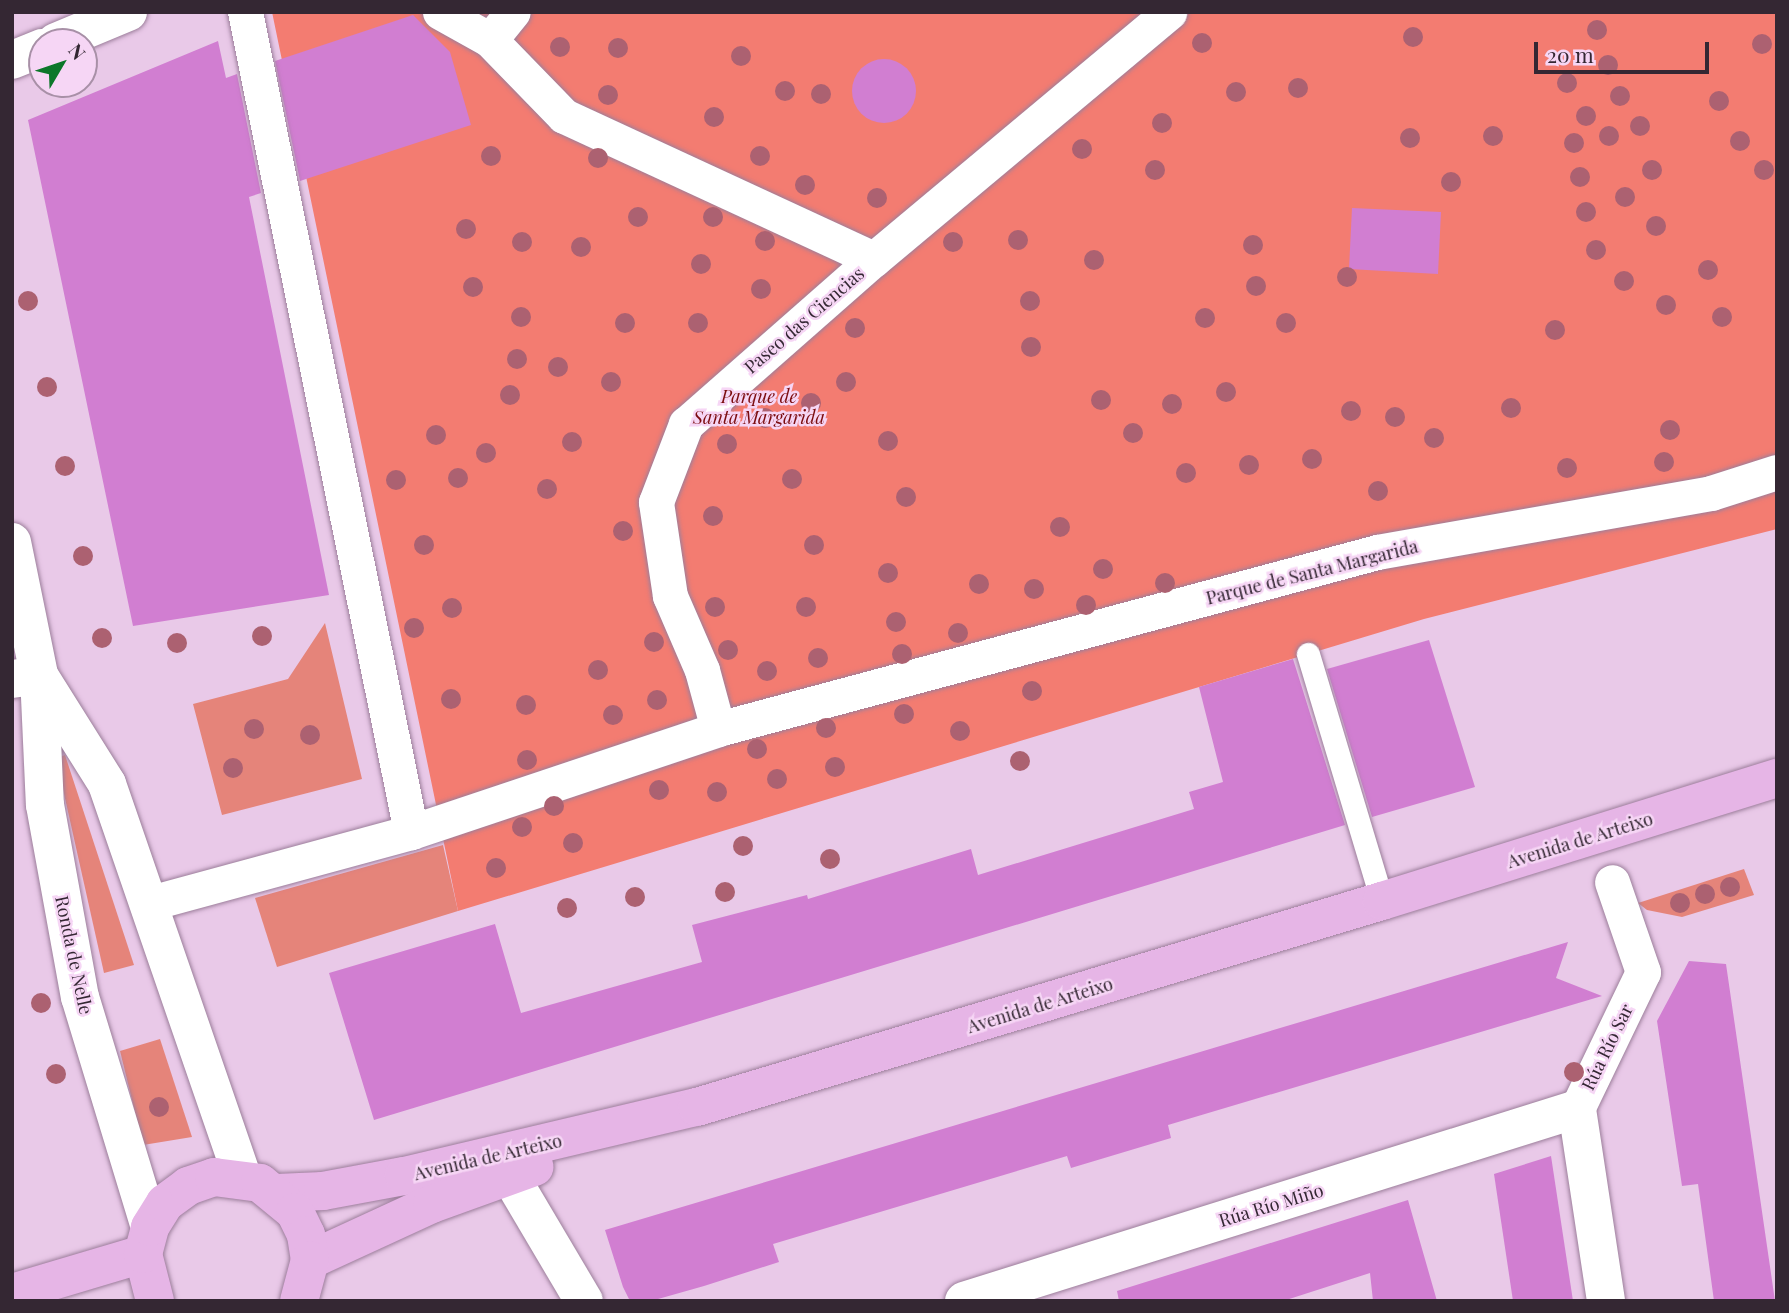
<!DOCTYPE html>
<meta charset="utf-8">
<style>
body{margin:0}
#map{position:relative;width:1789px;height:1313px;overflow:hidden;background:#e9c9e8;font-family:"Playfair Display",serif}
div>[style]{position:absolute}
.green>*{inset:0;background:#e5847a}
.forest>*{inset:0;background:#f37c71}
.building>*{inset:0;background:#d17ed1}
.round{border-radius:50%}
.roads{filter:drop-shadow(0 0 2px #9c7e9b) drop-shadow(0 0 2px #9c7e9b)}
.service>*{height:23px;margin:-11.5px;padding:0 11.5px;transform-origin:11.5px;border-radius:11.5px;background:#fff}
.pedestrian>*{height:35px;margin:-17.5px;padding:0 17.5px;transform-origin:17.5px;border-radius:17.5px;background:#fff}
.minor>*{height:38px;margin:-19px;padding:0 19px;transform-origin:19px;border-radius:19px;background:#fff}
.tertiary>*{height:38px;margin:-19px;padding:0 19px;transform-origin:19px;border-radius:19px;background:#fff}
.primary>*{height:38px;margin:-19px;padding:0 19px;transform-origin:19px;border-radius:19px;background:#e6b5e6}
.trees>*{width:20px;height:20px;margin:-10px;border-radius:50%;background:#ac6171}
span{translate:-50% -50%;white-space:nowrap;text-align:center;line-height:1.15;-webkit-text-stroke:5px #f6d6f5;paint-order:stroke}
.street-label{font-size:18px;color:#342733}
.park-label{font-size:18px;color:#7b0c0f;font-style:italic}
.frame{position:absolute;inset:0;border:14px solid #342733;pointer-events:none}
.north{position:absolute;left:28px;top:28px;width:70px;height:70px;box-sizing:border-box;background:#f6d6f5;border:2px solid #a890a7;border-radius:50%;rotate:51deg;font-size:19px;font-weight:700;line-height:28px;text-align:center;color:#342733}
.north::after{content:'';display:block;margin:auto;width:24px;height:32px;background:#0c772a;clip-path:polygon(50% 0,100% 100%,50% 72%,0 100%)}
.scale{position:absolute;left:1534px;top:42px;width:175px;height:32px;box-sizing:border-box;border:4px solid #342733;border-top:0;padding-left:9px;font-size:21px;line-height:24px;white-space:nowrap;color:#342733;-webkit-text-stroke:5px #f6d6f5;paint-order:stroke}
</style>
<div id="map">
<div class="green">
<i style="clip-path:polygon(325px 623px,362px 779px,222px 815px,193px 704px,288px 679px)"></i>
<i style="clip-path:polygon(65px 755px,134px 965px,104px 973px,56px 758px)"></i>
<i style="clip-path:polygon(443px 845px,458px 911px,277px 967px,255px 898px)"></i>
<i style="clip-path:polygon(1744px 869px,1754px 895px,1682px 917px,1647px 910px,1638px 903px)"></i>
<i style="clip-path:polygon(160px 1039px,192px 1137px,143px 1145px,120px 1051px)"></i>
</div>
<div class="forest">
<i style="clip-path:polygon(272px 12px,1777px 12px,1777px 529px,1424px 619px,458px 911px)"></i>
</div>
<div class="building">
<i style="clip-path:polygon(413px 15px,450px 52px,471px 125px,300px 181px,275px 61px)"></i>
<i style="clip-path:polygon(218px 41px,226px 78px,237px 74px,261px 193px,249px 197px,329px 595px,133px 626px,28px 120px)"></i>
<i class="round" style="left:852px;top:59px;width:64px;height:64px"></i>
<i style="clip-path:polygon(1352px 208px,1441px 212px,1438px 274px,1349px 269px)"></i>
<i style="clip-path:polygon(1429px 640px,1475px 787px,1372px 817px,1327px 669px)"></i>
<i style="clip-path:polygon(1293px 659px,1345px 825px,374px 1120px,329px 973px,495px 924px,521px 1013px,702px 962px,692px 925px,807px 895px,808px 899px,971px 849px,978px 875px,1194px 809px,1189px 792px,1223px 782px,1199px 687px)"></i>
<i style="clip-path:polygon(1568px 942px,1556px 978px,1602px 996px,1168px 1125px,1171px 1138px,1071px 1168px,1067px 1156px,773px 1244px,779px 1262px,704px 1286px,651px 1301px,630px 1301px,623px 1287px,605px 1230px)"></i>
<i style="clip-path:polygon(1689px 961px,1726px 964px,1775px 1301px,1714px 1301px,1698px 1184px,1682px 1186px,1657px 1021px)"></i>
<i style="clip-path:polygon(1551px 1156px,1573px 1301px,1513px 1301px,1494px 1174px)"></i>
<i style="clip-path:polygon(1408px 1200px,1437px 1301px,1373px 1301px,1370px 1273px,1283px 1301px,1119px 1301px,1117px 1291px)"></i>
</div>
<div class="roads">
<div class="service">
<i style="left:1308px;top:654px;width:258px;rotate:73.3deg"></i>
</div>
<div class="pedestrian">
<i style="left:440px;top:12px;width:57px;rotate:29.2deg"></i>
<i style="left:490px;top:40px;width:36px;rotate:-51deg"></i>
<i style="left:490px;top:40px;width:106px;rotate:45.8deg"></i>
<i style="left:564px;top:116px;width:341px;rotate:24.8deg"></i>
<i style="left:718px;top:729px;width:61px;rotate:-105.2deg"></i>
<i style="left:702px;top:670px;width:81px;rotate:-113.4deg"></i>
<i style="left:670px;top:596px;width:95px;rotate:-98.5deg"></i>
<i style="left:656px;top:502px;width:84px;rotate:-69deg"></i>
<i style="left:686px;top:424px;width:250px;rotate:-41.3deg"></i>
<i style="left:874px;top:259px;width:385px;rotate:-39.9deg"></i>
<i style="left:411px;top:832px;width:324px;rotate:-18.5deg"></i>
<i style="left:718px;top:729px;width:682px;rotate:-15.03deg"></i>
<i style="left:1377px;top:552px;width:339px;rotate:-10deg"></i>
<i style="left:1711px;top:493px;width:69px;rotate:-17.7deg"></i>
<i style="left:150px;top:903px;width:270px;rotate:-15.2deg"></i>
<i style="left:411px;top:832px;width:837px;rotate:-101.44deg"></i>
<i style="left:1577px;top:1109px;width:152px;rotate:-64.3deg"></i>
<i style="left:1643px;top:972px;width:95px;rotate:-109deg"></i>
</div>
<div class="minor">
<i style="left:56px;top:42px;width:78px;rotate:-22.6deg"></i>
<i style="left:12px;top:60px;width:32px;rotate:-22deg"></i>
<i style="left:12px;top:679px;width:27px;rotate:-8deg"></i>
<i style="left:510px;top:1176px;width:145px;rotate:59.4deg"></i>
<i style="left:964px;top:1301px;width:642px;rotate:-17.39deg"></i>
<i style="left:1577px;top:1109px;width:194px;rotate:81.4deg"></i>
</div>
<div class="tertiary">
<i style="left:12px;top:542px;width:136px;rotate:78.5deg"></i>
<i style="left:39px;top:675px;width:130px;rotate:87.4deg"></i>
<i style="left:45px;top:805px;width:195px;rotate:79.7deg"></i>
<i style="left:80px;top:997px;width:240px;rotate:73.1deg"></i>
<i style="left:40px;top:677px;width:126px;rotate:57.9deg"></i>
<i style="left:107px;top:784px;width:416px;rotate:71deg"></i>
</div>
<div class="primary">
<i style="left:277px;top:1193px;width:46px;rotate:-2.5deg"></i>
<i style="left:323px;top:1191px;width:82px;rotate:-10.5deg"></i>
<i style="left:404px;top:1176px;width:301px;rotate:-13.3deg"></i>
<i style="left:697px;top:1107px;width:715px;rotate:-16.74deg"></i>
<i style="left:1382px;top:901px;width:414px;rotate:-17.3deg"></i>
<i style="left:310px;top:1260px;width:134px;rotate:-24.7deg"></i>
<i style="left:432px;top:1204px;width:109px;rotate:-19.9deg"></i>
<i style="left:12px;top:1293px;width:137px;rotate:-16.6deg"></i>
<i style="left:155px;top:1301px;width:49px;rotate:-104.3deg"></i>
<i style="left:143px;top:1254px;width:28px;rotate:-75deg"></i>
<i style="left:150px;top:1227px;width:28px;rotate:-58deg"></i>
<i style="left:165px;top:1203px;width:29px;rotate:-36deg"></i>
<i style="left:188px;top:1186px;width:28px;rotate:-19deg"></i>
<i style="left:214px;top:1177px;width:46px;rotate:7.4deg"></i>
<i style="left:260px;top:1183px;width:45px;rotate:39.6deg"></i>
<i style="left:295px;top:1212px;width:25px;rotate:64deg"></i>
<i style="left:306px;top:1235px;width:25px;rotate:81deg"></i>
<i style="left:310px;top:1260px;width:42px;rotate:105deg"></i>
</div>
</div>
<div class="trees">
<i style="left:1597px;top:30px"></i>
<i style="left:1413px;top:37px"></i>
<i style="left:1202px;top:43px"></i>
<i style="left:1762px;top:44px"></i>
<i style="left:560px;top:47px"></i>
<i style="left:618px;top:48px"></i>
<i style="left:741px;top:56px"></i>
<i style="left:1608px;top:65px"></i>
<i style="left:1567px;top:83px"></i>
<i style="left:1298px;top:88px"></i>
<i style="left:785px;top:91px"></i>
<i style="left:1236px;top:92px"></i>
<i style="left:821px;top:94px"></i>
<i style="left:608px;top:95px"></i>
<i style="left:1620px;top:96px"></i>
<i style="left:1719px;top:101px"></i>
<i style="left:1586px;top:116px"></i>
<i style="left:714px;top:117px"></i>
<i style="left:1162px;top:123px"></i>
<i style="left:1640px;top:126px"></i>
<i style="left:1493px;top:136px"></i>
<i style="left:1609px;top:136px"></i>
<i style="left:1410px;top:138px"></i>
<i style="left:1740px;top:141px"></i>
<i style="left:1574px;top:143px"></i>
<i style="left:1082px;top:149px"></i>
<i style="left:491px;top:156px"></i>
<i style="left:760px;top:156px"></i>
<i style="left:598px;top:158px"></i>
<i style="left:1155px;top:170px"></i>
<i style="left:1652px;top:170px"></i>
<i style="left:1764px;top:170px"></i>
<i style="left:1580px;top:177px"></i>
<i style="left:1451px;top:182px"></i>
<i style="left:805px;top:185px"></i>
<i style="left:1625px;top:197px"></i>
<i style="left:877px;top:198px"></i>
<i style="left:1586px;top:212px"></i>
<i style="left:638px;top:217px"></i>
<i style="left:713px;top:217px"></i>
<i style="left:1656px;top:226px"></i>
<i style="left:466px;top:229px"></i>
<i style="left:1018px;top:240px"></i>
<i style="left:765px;top:241px"></i>
<i style="left:522px;top:242px"></i>
<i style="left:953px;top:242px"></i>
<i style="left:1253px;top:245px"></i>
<i style="left:581px;top:247px"></i>
<i style="left:1596px;top:250px"></i>
<i style="left:1094px;top:260px"></i>
<i style="left:701px;top:264px"></i>
<i style="left:1708px;top:270px"></i>
<i style="left:1347px;top:277px"></i>
<i style="left:1624px;top:281px"></i>
<i style="left:1256px;top:286px"></i>
<i style="left:473px;top:287px"></i>
<i style="left:761px;top:289px"></i>
<i style="left:28px;top:301px"></i>
<i style="left:1030px;top:301px"></i>
<i style="left:1666px;top:305px"></i>
<i style="left:521px;top:317px"></i>
<i style="left:1722px;top:317px"></i>
<i style="left:1205px;top:318px"></i>
<i style="left:625px;top:323px"></i>
<i style="left:698px;top:323px"></i>
<i style="left:1286px;top:323px"></i>
<i style="left:855px;top:328px"></i>
<i style="left:1555px;top:330px"></i>
<i style="left:1031px;top:347px"></i>
<i style="left:517px;top:359px"></i>
<i style="left:558px;top:367px"></i>
<i style="left:611px;top:382px"></i>
<i style="left:846px;top:382px"></i>
<i style="left:47px;top:387px"></i>
<i style="left:1226px;top:392px"></i>
<i style="left:510px;top:395px"></i>
<i style="left:1101px;top:400px"></i>
<i style="left:811px;top:403px"></i>
<i style="left:1172px;top:404px"></i>
<i style="left:1511px;top:408px"></i>
<i style="left:1351px;top:411px"></i>
<i style="left:1395px;top:417px"></i>
<i style="left:765px;top:418px"></i>
<i style="left:1670px;top:430px"></i>
<i style="left:1133px;top:433px"></i>
<i style="left:436px;top:435px"></i>
<i style="left:1434px;top:438px"></i>
<i style="left:888px;top:441px"></i>
<i style="left:572px;top:442px"></i>
<i style="left:727px;top:444px"></i>
<i style="left:486px;top:453px"></i>
<i style="left:1312px;top:459px"></i>
<i style="left:1664px;top:462px"></i>
<i style="left:1249px;top:465px"></i>
<i style="left:65px;top:466px"></i>
<i style="left:1567px;top:468px"></i>
<i style="left:1186px;top:473px"></i>
<i style="left:458px;top:478px"></i>
<i style="left:792px;top:479px"></i>
<i style="left:396px;top:480px"></i>
<i style="left:547px;top:489px"></i>
<i style="left:1378px;top:491px"></i>
<i style="left:906px;top:497px"></i>
<i style="left:713px;top:516px"></i>
<i style="left:1060px;top:527px"></i>
<i style="left:623px;top:531px"></i>
<i style="left:424px;top:545px"></i>
<i style="left:814px;top:545px"></i>
<i style="left:83px;top:556px"></i>
<i style="left:1103px;top:569px"></i>
<i style="left:888px;top:573px"></i>
<i style="left:1165px;top:583px"></i>
<i style="left:979px;top:584px"></i>
<i style="left:1034px;top:589px"></i>
<i style="left:1086px;top:605px"></i>
<i style="left:715px;top:607px"></i>
<i style="left:806px;top:607px"></i>
<i style="left:452px;top:608px"></i>
<i style="left:896px;top:622px"></i>
<i style="left:414px;top:628px"></i>
<i style="left:958px;top:633px"></i>
<i style="left:262px;top:636px"></i>
<i style="left:102px;top:638px"></i>
<i style="left:654px;top:642px"></i>
<i style="left:177px;top:643px"></i>
<i style="left:728px;top:650px"></i>
<i style="left:902px;top:654px"></i>
<i style="left:818px;top:658px"></i>
<i style="left:598px;top:670px"></i>
<i style="left:767px;top:671px"></i>
<i style="left:1032px;top:691px"></i>
<i style="left:451px;top:699px"></i>
<i style="left:657px;top:700px"></i>
<i style="left:526px;top:705px"></i>
<i style="left:904px;top:714px"></i>
<i style="left:613px;top:715px"></i>
<i style="left:826px;top:728px"></i>
<i style="left:254px;top:729px"></i>
<i style="left:960px;top:731px"></i>
<i style="left:310px;top:735px"></i>
<i style="left:757px;top:749px"></i>
<i style="left:527px;top:760px"></i>
<i style="left:1020px;top:761px"></i>
<i style="left:835px;top:767px"></i>
<i style="left:233px;top:768px"></i>
<i style="left:777px;top:779px"></i>
<i style="left:659px;top:790px"></i>
<i style="left:717px;top:792px"></i>
<i style="left:554px;top:806px"></i>
<i style="left:522px;top:827px"></i>
<i style="left:573px;top:843px"></i>
<i style="left:743px;top:846px"></i>
<i style="left:830px;top:859px"></i>
<i style="left:496px;top:868px"></i>
<i style="left:1730px;top:887px"></i>
<i style="left:725px;top:892px"></i>
<i style="left:1705px;top:894px"></i>
<i style="left:635px;top:897px"></i>
<i style="left:1680px;top:903px"></i>
<i style="left:567px;top:908px"></i>
<i style="left:41px;top:1003px"></i>
<i style="left:1574px;top:1072px"></i>
<i style="left:56px;top:1074px"></i>
<i style="left:159px;top:1107px"></i>
</div>
<div class="street-label">
<span style="left:804px;top:320px;rotate:-41deg">Paseo das Ciencias</span>
<span style="left:1312px;top:572px;rotate:-14deg">Parque de Santa Margarida</span>
<span style="left:1580px;top:840px;rotate:-17deg">Avenida de Arteixo</span>
<span style="left:74px;top:955px;rotate:78deg">Ronda de Nelle</span>
<span style="left:1040px;top:1005px;rotate:-17deg">Avenida de Arteixo</span>
<span style="left:1607px;top:1047px;rotate:-64deg">Rúa Río Sar</span>
<span style="left:488px;top:1157px;rotate:-13deg">Avenida de Arteixo</span>
<span style="left:1271px;top:1205px;rotate:-17deg">Rúa Río Miño</span>
</div>
<div class="park-label">
<span style="left:759px;top:407px">Parque de<br>Santa Margarida</span>
</div>
<div class="frame"></div>
<div class="north">N</div>
<div class="scale">20 m</div>
</div>
